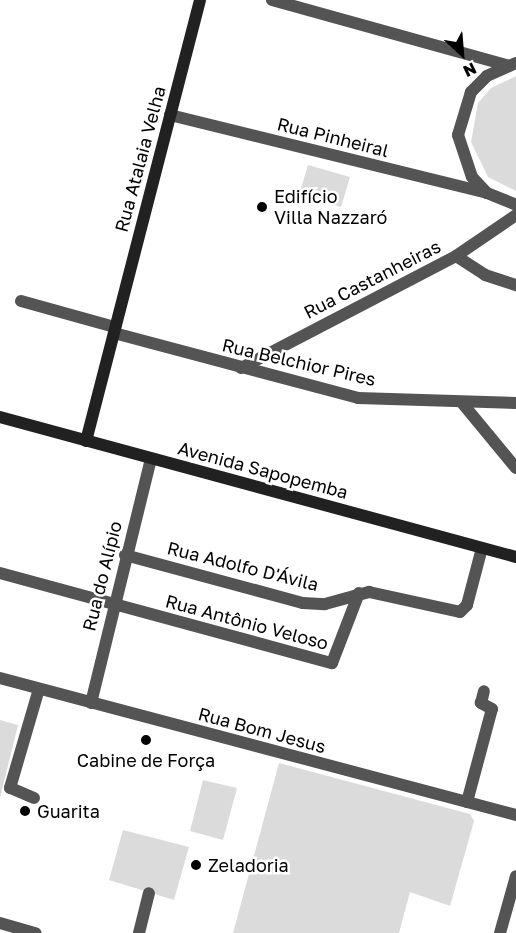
<!DOCTYPE html>
<meta charset="utf-8">
<style>
body{margin:0}
#map{position:relative;width:516px;height:933px;overflow:hidden;background:#fff;font-family:"Golos Text",sans-serif}
div>[style]{position:absolute}
.green>*{inset:0;background:#dbdbdb}
.street>*{height:12px;margin:-6px;padding:0 6px;transform-origin:6px;border-radius:6px;background:#545454}
.secondary>*{height:12px;margin:-6px;padding:0 6px;transform-origin:6px;border-radius:6px;background:#212121}
.dots>*{width:16px;height:16px;translate:-50% -50%;box-sizing:border-box;border:3px solid #fff;border-radius:50%}
span{translate:-50% -50%;white-space:nowrap;text-align:center;line-height:1.15;-webkit-text-stroke:5px #fff;paint-order:stroke}
.street-label{font-size:18px;color:#000}
.poi-label{font-size:18px;color:#000}
.left{translate:0 -50%;text-align:left}
.north{position:absolute;left:432px;top:24px;width:60px;height:60px;-webkit-text-stroke:4px #fff;paint-order:stroke;rotate:154deg;font-size:16px;font-weight:700;line-height:24px;text-align:center;color:#000}
.north::after{content:'';display:block;margin:auto;width:21px;height:27px;background:#000;clip-path:polygon(50% 0,100% 100%,50% 72%,0 100%)}
</style>
<div id="map">
<div class="green">
<i style="clip-path:polygon(516px 76px,516px 191px,488px 177px,471px 142px,478px 103px,491px 88px)"></i>
<i style="clip-path:polygon(308px 165px,350px 177px,341px 207px,299px 195px)"></i>
<i style="clip-path:polygon(0 720px,18px 725px,0 798px)"></i>
<i style="clip-path:polygon(279px 763px,470px 814px,474px 821px,450px 906px,410px 892px,399px 933px,233px 933px)"></i>
<i style="clip-path:polygon(203px 780px,237px 788px,223px 840px,190px 831px)"></i>
<i style="clip-path:polygon(123px 830px,189px 847px,174px 900px,109px 880px)"></i>
</div>
<div class="street">
<i style="left:272px;top:0;width:244px;rotate:15.5deg"></i>
<i style="left:516px;top:63px;width:32px;rotate:156deg"></i>
<i style="left:487px;top:76px;width:23px;rotate:135deg"></i>
<i style="left:471px;top:92px;width:45px;rotate:106.8deg"></i>
<i style="left:458px;top:135px;width:44px;rotate:71.6deg"></i>
<i style="left:472px;top:177px;width:22px;rotate:47deg"></i>
<i style="left:487px;top:193px;width:31px;rotate:22deg"></i>
<i style="left:170px;top:115px;width:326px;rotate:13.8deg"></i>
<i style="left:456px;top:256px;width:35px;rotate:33deg"></i>
<i style="left:485px;top:275px;width:33px;rotate:18deg"></i>
<i style="left:21px;top:301px;width:98px;rotate:15.5deg"></i>
<i style="left:114px;top:333px;width:253px;rotate:14.9deg"></i>
<i style="left:358px;top:398px;width:158px;rotate:1.8deg"></i>
<i style="left:241px;top:368px;width:242px;rotate:-27.5deg"></i>
<i style="left:456px;top:256px;width:73px;rotate:-34.3deg"></i>
<i style="left:463px;top:404px;width:83px;rotate:50.4deg"></i>
<i style="left:125px;top:555px;width:184px;rotate:15.1deg"></i>
<i style="left:303px;top:603px;width:22px;rotate:3deg"></i>
<i style="left:325px;top:604px;width:46px;rotate:-15.3deg"></i>
<i style="left:369px;top:592px;width:93px;rotate:12.4deg"></i>
<i style="left:460px;top:612px;width:10px;rotate:-45deg"></i>
<i style="left:467px;top:605px;width:59px;rotate:-75.3deg"></i>
<i style="left:0;top:573px;width:344px;rotate:15.2deg"></i>
<i style="left:332px;top:663px;width:75px;rotate:-68.9deg"></i>
<i style="left:0;top:678px;width:534px;rotate:14.87deg"></i>
<i style="left:91px;top:703px;width:251px;rotate:-76.2deg"></i>
<i style="left:34px;top:798px;width:26px;rotate:-157deg"></i>
<i style="left:10px;top:788px;width:103px;rotate:-73.7deg"></i>
<i style="left:467px;top:802px;width:96px;rotate:-75deg"></i>
<i style="left:492px;top:709px;width:13px;rotate:-151deg"></i>
<i style="left:481px;top:703px;width:12px;rotate:-76deg"></i>
<i style="left:0;top:923px;width:37px;rotate:16deg"></i>
<i style="left:139px;top:933px;width:41px;rotate:-76deg"></i>
<i style="left:500px;top:933px;width:59px;rotate:-74.3deg"></i>
</div>
<div class="secondary">
<i style="left:0;top:417px;width:535px;rotate:15.18deg"></i>
<i style="left:86px;top:441px;width:455px;rotate:-75.5deg"></i>
</div>
<div class="dots">
<i style="left:262px;top:207px;background:#000"></i>
<i style="left:146px;top:740px;background:#000"></i>
<i style="left:25px;top:811px;background:#000"></i>
<i style="left:196px;top:865px;background:#000"></i>
</div>
<div class="street-label">
<span style="left:333px;top:137px;rotate:14deg">Rua Pinheiral</span>
<span style="left:140px;top:159px;rotate:-75deg">Rua Atalaia Velha</span>
<span style="left:372px;top:279px;rotate:-27deg">Rua Castanheiras</span>
<span style="left:299px;top:362px;rotate:13deg">Rua Belchior Pires</span>
<span style="left:263px;top:470px;rotate:15deg">Avenida Sapopemba</span>
<span style="left:243px;top:566px;rotate:14deg">Rua Adolfo D'Ávila</span>
<span style="left:102px;top:576px;rotate:-76deg">Rua do Alípio</span>
<span style="left:247px;top:622px;rotate:15deg">Rua Antônio Veloso</span>
<span style="left:262px;top:730px;rotate:15deg">Rua Bom Jesus</span>
</div>
<div class="poi-label">
<span class="left" style="left:274px;top:207px">Edifício<br>Villa Nazzaró</span>
<span style="left:146px;top:760px">Cabine de Força</span>
<span class="left" style="left:37px;top:811px">Guarita</span>
<span class="left" style="left:208px;top:865px">Zeladoria</span>
</div>
<div class="north">N</div>
</div>
